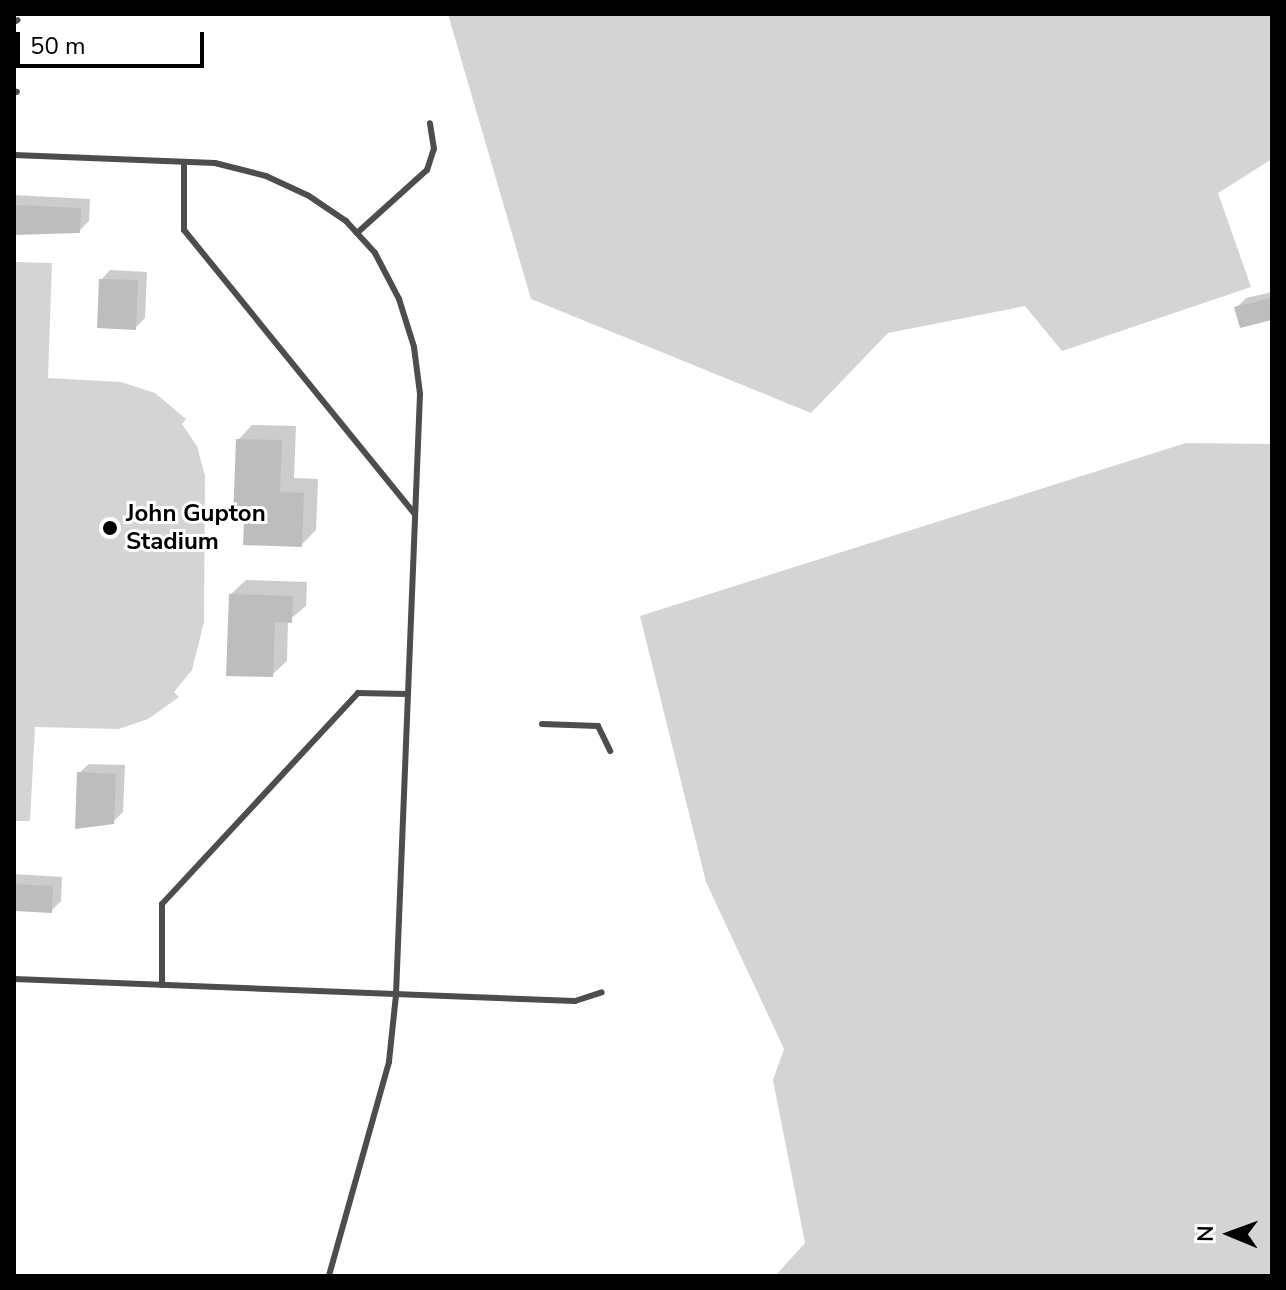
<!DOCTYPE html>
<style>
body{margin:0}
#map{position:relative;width:1286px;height:1290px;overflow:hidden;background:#fff;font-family:"Nunito Sans",sans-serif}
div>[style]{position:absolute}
.green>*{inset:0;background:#d4d4d4}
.shadow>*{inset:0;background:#0003}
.building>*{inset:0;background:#bdbdbd}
.service>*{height:6px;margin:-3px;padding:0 3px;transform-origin:3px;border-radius:3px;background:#4d4d4d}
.dots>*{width:22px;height:22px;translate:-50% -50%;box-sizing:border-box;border:4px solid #fff;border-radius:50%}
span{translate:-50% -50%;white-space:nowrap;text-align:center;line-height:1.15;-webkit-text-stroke:6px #fff;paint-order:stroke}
.poi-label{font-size:24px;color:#000;font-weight:700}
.left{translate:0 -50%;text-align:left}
.frame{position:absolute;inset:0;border:16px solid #000;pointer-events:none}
.north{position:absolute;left:1190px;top:1194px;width:80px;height:80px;-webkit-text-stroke:6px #fff;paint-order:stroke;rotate:271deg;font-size:22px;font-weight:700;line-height:32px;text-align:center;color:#000}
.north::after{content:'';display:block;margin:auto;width:28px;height:36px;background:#000;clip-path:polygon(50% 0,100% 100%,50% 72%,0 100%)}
.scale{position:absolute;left:16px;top:32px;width:188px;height:36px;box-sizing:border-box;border:4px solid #000;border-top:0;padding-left:10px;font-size:24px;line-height:28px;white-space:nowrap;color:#000;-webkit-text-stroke:6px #fff;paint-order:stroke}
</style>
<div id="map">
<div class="green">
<i style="clip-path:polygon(448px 14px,1272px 14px,1272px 159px,1218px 193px,1251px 287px,1062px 351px,1025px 306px,888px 333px,811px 413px,531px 299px)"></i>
<i style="clip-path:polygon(14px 262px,52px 263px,48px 378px,121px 382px,155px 393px,186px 419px,182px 424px,197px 446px,205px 476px,204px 622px,192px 670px,174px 692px,179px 697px,148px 719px,119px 729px,35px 727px,30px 821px,14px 821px)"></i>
<i style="clip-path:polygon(1186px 443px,1272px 444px,1272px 1276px,775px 1276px,805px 1243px,773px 1080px,784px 1049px,706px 882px,640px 616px)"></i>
</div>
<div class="shadow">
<i style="clip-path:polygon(14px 195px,90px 199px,89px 221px,79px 231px,14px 232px)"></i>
<i style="clip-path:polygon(110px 270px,147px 272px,145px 318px,135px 328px,101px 280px)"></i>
<i style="clip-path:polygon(1272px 292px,1272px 318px,1236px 308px,1246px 298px)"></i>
<i style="clip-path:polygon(252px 425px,296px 426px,294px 478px,318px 479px,316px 530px,301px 545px,246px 518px,238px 440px)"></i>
<i style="clip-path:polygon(246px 580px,307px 582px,306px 606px,288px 621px,287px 661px,272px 675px,231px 594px)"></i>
<i style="clip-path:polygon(89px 764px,125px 765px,123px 812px,113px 822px,79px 773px)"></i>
<i style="clip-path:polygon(14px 874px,62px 877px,61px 901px,51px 911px,14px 909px)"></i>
</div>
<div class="building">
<i style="clip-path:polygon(14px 205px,81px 208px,80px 233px,14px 235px)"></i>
<i style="clip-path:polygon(99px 279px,138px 280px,136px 330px,97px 328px)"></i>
<i style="clip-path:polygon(1272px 298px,1272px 320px,1240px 328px,1234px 307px)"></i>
<i style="clip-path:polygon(236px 439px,282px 440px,280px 492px,304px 493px,302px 547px,243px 545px,244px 520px,233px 519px)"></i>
<i style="clip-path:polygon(229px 594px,293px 596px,292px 623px,275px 622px,273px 677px,226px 676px)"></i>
<i style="clip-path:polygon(77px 772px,116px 774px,114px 824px,75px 829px)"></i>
<i style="clip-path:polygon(14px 884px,53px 886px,52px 913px,14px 911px)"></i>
</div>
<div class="service">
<i style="left:14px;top:22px;width:4px;rotate:-27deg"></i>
<i style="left:14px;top:91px;width:3px;rotate:18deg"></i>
<i style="left:14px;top:155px;width:201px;rotate:2.3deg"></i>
<i style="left:215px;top:163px;width:53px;rotate:14.3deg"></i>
<i style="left:266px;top:176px;width:47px;rotate:24.9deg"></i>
<i style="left:309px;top:196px;width:45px;rotate:34deg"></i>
<i style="left:346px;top:221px;width:43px;rotate:47.8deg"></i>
<i style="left:375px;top:253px;width:52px;rotate:62.4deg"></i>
<i style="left:399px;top:299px;width:50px;rotate:72.6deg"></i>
<i style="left:414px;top:347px;width:47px;rotate:82.7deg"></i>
<i style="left:420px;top:394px;width:601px;rotate:92.29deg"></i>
<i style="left:396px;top:995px;width:67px;rotate:96deg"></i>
<i style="left:389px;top:1062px;width:222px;rotate:105.7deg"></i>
<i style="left:184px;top:162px;width:68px;rotate:90deg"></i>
<i style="left:184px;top:230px;width:365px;rotate:50.9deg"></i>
<i style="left:357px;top:233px;width:94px;rotate:-42deg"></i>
<i style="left:427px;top:170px;width:22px;rotate:-72deg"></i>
<i style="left:434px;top:149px;width:26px;rotate:-99deg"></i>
<i style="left:542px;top:724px;width:56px;rotate:2deg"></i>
<i style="left:598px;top:726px;width:28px;rotate:64deg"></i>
<i style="left:14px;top:979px;width:561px;rotate:2.25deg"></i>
<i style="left:575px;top:1001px;width:28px;rotate:-18deg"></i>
<i style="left:162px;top:985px;width:81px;rotate:-90deg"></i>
<i style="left:162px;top:904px;width:288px;rotate:-47.1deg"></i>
<i style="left:358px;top:693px;width:49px;rotate:1.2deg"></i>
</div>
<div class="dots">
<i style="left:110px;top:528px;background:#000"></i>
</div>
<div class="poi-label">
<span class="left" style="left:126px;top:528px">John Gupton<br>Stadium</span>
</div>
<div class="frame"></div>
<div class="north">N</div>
<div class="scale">50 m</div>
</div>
